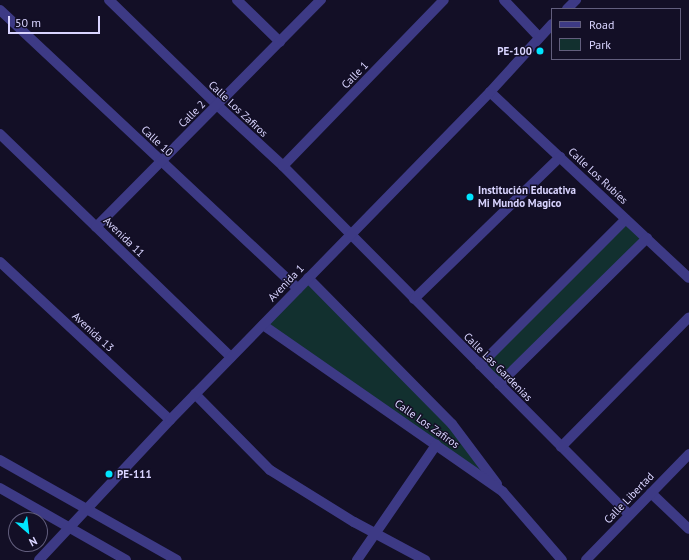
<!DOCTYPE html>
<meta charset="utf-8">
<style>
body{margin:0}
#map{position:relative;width:689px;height:560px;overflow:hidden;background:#130f26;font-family:"PT Sans",sans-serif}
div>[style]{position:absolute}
.green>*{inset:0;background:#12302f}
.minor>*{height:10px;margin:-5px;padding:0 5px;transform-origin:5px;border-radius:5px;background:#3d3a85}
.dots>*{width:11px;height:11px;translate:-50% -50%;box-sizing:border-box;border:2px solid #130f26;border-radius:50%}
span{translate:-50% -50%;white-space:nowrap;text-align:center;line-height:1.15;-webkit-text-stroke:3px #130f26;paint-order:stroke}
.poi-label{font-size:11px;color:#d9d4ff;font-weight:700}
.right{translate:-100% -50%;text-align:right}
.left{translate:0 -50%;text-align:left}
.street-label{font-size:11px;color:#d9d4ff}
.legend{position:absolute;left:551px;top:8px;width:130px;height:52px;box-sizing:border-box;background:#130f26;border:1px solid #625e7d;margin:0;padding:5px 7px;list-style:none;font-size:12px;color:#d9d4ff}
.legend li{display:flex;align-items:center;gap:8px;height:20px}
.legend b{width:20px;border:1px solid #625e7d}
.north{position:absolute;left:8px;top:512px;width:40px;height:40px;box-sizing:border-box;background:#130f26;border:1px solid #625e7d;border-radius:50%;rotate:152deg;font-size:11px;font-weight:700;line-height:16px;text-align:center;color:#d9d4ff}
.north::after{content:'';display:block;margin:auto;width:14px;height:18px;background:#00e5ff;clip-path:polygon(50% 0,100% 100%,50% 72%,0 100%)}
.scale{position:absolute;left:8px;top:16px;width:92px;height:18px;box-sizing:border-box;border:2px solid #d9d4ff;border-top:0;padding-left:5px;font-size:12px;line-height:14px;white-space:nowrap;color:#d9d4ff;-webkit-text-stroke:3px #130f26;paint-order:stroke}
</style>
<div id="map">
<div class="green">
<i style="clip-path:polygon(626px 219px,647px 238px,499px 384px,480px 365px)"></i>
<i style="clip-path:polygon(308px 278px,452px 424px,503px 492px,266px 327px)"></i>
</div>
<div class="minor">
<i style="left:109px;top:0;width:151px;rotate:44.2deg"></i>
<i style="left:217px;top:105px;width:90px;rotate:42.7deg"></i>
<i style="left:283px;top:166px;width:491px;rotate:45.2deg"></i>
<i style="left:237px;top:0;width:60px;rotate:44.3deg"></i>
<i style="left:504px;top:0;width:51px;rotate:46.6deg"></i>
<i style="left:567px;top:9px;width:13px;rotate:-45deg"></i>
<i style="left:0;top:10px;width:408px;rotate:43.1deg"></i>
<i style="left:490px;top:92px;width:272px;rotate:43.1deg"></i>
<i style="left:0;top:134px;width:321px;rotate:44deg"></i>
<i style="left:283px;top:166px;width:231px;rotate:-45.9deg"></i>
<i style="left:96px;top:227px;width:320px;rotate:-45.3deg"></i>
<i style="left:0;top:262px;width:232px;rotate:42.9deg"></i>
<i style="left:308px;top:278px;width:205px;rotate:45.4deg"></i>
<i style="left:452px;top:424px;width:75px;rotate:53.1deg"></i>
<i style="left:414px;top:299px;width:204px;rotate:-44.2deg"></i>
<i style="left:263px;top:325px;width:292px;rotate:34.8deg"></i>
<i style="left:503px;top:492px;width:90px;rotate:49.1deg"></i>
<i style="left:480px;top:365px;width:206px;rotate:-45deg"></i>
<i style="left:499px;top:384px;width:208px;rotate:-44.6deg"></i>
<i style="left:195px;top:394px;width:107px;rotate:45.4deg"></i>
<i style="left:270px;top:470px;width:99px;rotate:31.8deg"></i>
<i style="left:354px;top:522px;width:81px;rotate:28.2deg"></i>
<i style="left:561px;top:447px;width:182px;rotate:-45.4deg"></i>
<i style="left:0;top:460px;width:203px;rotate:29.5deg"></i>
<i style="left:0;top:488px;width:145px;rotate:29.7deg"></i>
<i style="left:651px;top:493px;width:52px;rotate:43.5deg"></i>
<i style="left:39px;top:560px;width:192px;rotate:-46.9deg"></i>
<i style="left:170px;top:420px;width:458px;rotate:-45.7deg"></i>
<i style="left:490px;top:92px;width:92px;rotate:-47.6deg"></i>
<i style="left:357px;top:560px;width:140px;rotate:-55.5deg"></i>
<i style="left:586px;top:560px;width:148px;rotate:-45.8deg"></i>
</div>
<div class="dots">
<i style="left:540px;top:51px;background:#00e5ff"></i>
<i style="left:470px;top:197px;background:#00e5ff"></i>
<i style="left:109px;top:474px;background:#00e5ff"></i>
</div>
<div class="poi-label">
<span class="right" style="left:532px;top:51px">PE-100</span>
<span class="left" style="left:478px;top:197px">Institución Educativa<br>Mi Mundo Magico</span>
<span class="left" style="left:117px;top:474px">PE-111</span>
</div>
<div class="street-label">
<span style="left:355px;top:75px;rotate:-46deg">Calle 1</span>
<span style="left:238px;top:109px;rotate:43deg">Calle Los Zafiros</span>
<span style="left:192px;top:114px;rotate:-45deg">Calle 2</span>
<span style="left:157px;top:141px;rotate:43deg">Calle 10</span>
<span style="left:598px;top:176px;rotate:43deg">Calle Los Rubíes</span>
<span style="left:124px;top:237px;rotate:44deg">Avenida 11</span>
<span style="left:286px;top:283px;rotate:-46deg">Avenida 1</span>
<span style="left:93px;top:332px;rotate:43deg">Avenida 13</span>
<span style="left:498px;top:367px;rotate:45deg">Calle Las Gardenias</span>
<span style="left:427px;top:424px;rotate:35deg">Calle Los Zafiros</span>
<span style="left:629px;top:498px;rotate:-46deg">Calle Libertad</span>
</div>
<ul class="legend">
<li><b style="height:5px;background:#3d3a85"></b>Road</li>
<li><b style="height:11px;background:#12302f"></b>Park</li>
</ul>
<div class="north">N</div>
<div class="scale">50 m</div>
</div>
